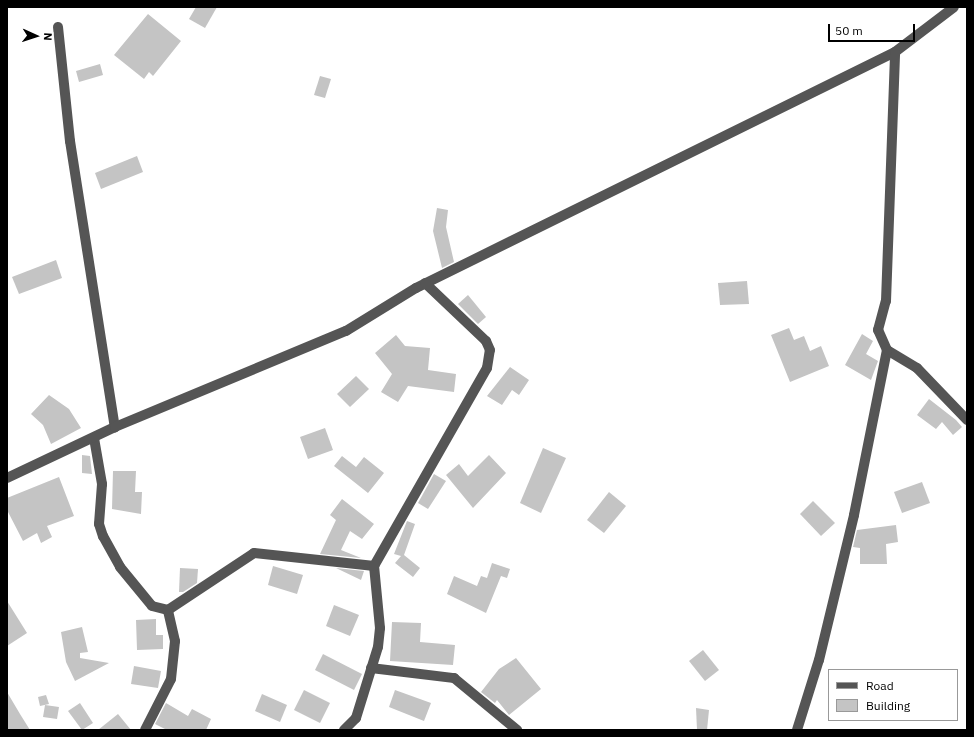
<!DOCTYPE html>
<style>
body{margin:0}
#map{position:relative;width:974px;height:737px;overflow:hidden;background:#fff;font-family:"IBM Plex Sans",sans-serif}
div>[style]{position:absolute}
.building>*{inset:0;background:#c4c4c4}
.minor>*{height:10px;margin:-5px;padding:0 5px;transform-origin:5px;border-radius:5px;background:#555}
span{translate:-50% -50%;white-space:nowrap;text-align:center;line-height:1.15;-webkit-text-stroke:4px #fff;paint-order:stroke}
.frame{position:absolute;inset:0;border:8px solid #000;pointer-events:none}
.legend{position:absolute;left:828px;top:669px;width:130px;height:52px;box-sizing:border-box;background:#fff;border:1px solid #999;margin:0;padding:5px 7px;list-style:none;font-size:12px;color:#000}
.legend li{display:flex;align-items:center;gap:8px;height:20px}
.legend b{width:20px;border:1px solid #999}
.north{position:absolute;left:16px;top:16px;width:40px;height:40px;-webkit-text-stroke:3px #fff;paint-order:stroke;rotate:93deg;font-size:11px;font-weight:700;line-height:16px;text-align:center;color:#000}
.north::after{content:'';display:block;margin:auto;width:14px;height:18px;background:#000;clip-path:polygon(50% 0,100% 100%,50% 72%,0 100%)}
.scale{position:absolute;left:828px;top:24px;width:87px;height:18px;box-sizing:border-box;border:2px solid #000;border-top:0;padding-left:5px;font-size:12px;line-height:14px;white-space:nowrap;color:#000;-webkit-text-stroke:3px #fff;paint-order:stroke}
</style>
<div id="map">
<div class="building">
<i style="clip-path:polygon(196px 7px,217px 7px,205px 28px,189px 19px)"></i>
<i style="clip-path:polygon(148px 14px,181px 41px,153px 76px,149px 72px,144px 79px,114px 55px)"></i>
<i style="clip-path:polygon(100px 64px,103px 75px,79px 82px,76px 71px)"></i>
<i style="clip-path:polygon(320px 76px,331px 79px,325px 98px,314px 95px)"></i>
<i style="clip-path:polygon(137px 156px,143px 172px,101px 189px,95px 173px)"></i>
<i style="clip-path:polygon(437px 208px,448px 210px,446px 227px,454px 262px,442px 268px,433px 231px)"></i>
<i style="clip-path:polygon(56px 260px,62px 278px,19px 294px,12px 277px)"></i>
<i style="clip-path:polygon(747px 281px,749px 304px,720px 305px,718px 283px)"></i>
<i style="clip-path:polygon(468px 295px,486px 317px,478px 324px,458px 304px)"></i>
<i style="clip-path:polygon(789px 328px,794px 340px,804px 336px,810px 351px,821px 346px,829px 366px,790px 382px,771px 335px)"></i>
<i style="clip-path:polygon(862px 334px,873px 341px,866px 354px,878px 361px,871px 380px,845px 365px)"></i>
<i style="clip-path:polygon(396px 335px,405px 346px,430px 348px,428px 370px,456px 374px,454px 392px,408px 386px,398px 402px,381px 392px,392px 374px,375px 353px)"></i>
<i style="clip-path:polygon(510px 367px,529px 380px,519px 395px,512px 390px,502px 405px,487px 396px)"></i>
<i style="clip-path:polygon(356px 376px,369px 389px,350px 407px,337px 394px)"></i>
<i style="clip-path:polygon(49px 395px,69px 409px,81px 428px,51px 444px,43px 425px,31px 414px)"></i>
<i style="clip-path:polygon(929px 399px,956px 420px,962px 427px,953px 435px,942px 422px,936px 429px,917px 415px)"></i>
<i style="clip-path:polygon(325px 428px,333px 450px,308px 459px,300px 437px)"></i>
<i style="clip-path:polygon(543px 448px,566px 458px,541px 513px,520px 503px)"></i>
<i style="clip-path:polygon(82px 455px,90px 456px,92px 474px,82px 473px)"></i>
<i style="clip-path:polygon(489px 455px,506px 473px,473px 508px,446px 475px,459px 464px,468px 476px)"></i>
<i style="clip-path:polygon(342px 456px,356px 467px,364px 457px,384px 473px,368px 493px,334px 466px)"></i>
<i style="clip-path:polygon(113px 471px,136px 471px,135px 492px,142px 492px,141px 514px,112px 509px)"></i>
<i style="clip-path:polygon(434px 474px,446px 481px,428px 509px,418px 503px)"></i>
<i style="clip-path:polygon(59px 477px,74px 516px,47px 526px,52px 537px,41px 543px,37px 533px,23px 541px,7px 510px,7px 498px)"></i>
<i style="clip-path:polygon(922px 482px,930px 503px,902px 513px,894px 492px)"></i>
<i style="clip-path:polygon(609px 492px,626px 506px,604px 533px,587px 520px)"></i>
<i style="clip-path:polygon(342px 499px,374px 524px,362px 539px,350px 531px,341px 550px,361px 558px,320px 554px,336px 520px,330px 515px)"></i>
<i style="clip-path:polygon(813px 501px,835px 523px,821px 536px,800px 514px)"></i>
<i style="clip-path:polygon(407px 521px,415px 524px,404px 555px,420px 568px,413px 577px,395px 563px,401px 556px,394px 554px)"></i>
<i style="clip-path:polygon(896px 525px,898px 542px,886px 544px,887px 564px,860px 564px,860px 548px,853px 547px,857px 530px)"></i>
<i style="clip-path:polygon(492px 563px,510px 569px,507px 578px,501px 576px,486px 613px,447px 594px,454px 576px,477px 586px,481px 576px,487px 578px)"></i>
<i style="clip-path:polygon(273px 566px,303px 575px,297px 594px,268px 585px)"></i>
<i style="clip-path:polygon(180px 568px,198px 569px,197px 583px,183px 592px,179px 592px)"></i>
<i style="clip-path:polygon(336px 568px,364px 571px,361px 580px)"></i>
<i style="clip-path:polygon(7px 601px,27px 633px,7px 646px)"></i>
<i style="clip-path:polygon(334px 605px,359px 615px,350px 636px,326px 626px)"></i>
<i style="clip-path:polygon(156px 619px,156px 635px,163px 635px,163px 649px,137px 650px,136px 620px)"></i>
<i style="clip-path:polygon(392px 622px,421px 623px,420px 642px,455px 645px,453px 665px,390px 661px)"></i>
<i style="clip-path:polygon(82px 627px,88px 652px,80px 653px,80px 658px,109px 663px,75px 681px,66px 662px,61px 632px)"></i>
<i style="clip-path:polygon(703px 650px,719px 670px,705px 681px,689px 661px)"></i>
<i style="clip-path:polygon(323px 654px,362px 674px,354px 690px,315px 670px)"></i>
<i style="clip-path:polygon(516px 658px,541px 689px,509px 715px,497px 700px,495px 703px,481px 692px,499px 669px)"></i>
<i style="clip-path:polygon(134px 666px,161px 671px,158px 688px,131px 684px)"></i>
<i style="clip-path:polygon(304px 690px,330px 703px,320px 723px,294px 710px)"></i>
<i style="clip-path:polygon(395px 690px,431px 703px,424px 721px,389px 707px)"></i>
<i style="clip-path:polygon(7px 692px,20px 714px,30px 730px,7px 730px)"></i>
<i style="clip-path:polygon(262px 694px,287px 705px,280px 722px,255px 711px)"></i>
<i style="clip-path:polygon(46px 695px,49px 704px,40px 706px,38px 697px)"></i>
<i style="clip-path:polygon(80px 703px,93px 723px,82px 730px,68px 711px)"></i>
<i style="clip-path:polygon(166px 703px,188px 716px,192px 709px,211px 719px,206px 730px,167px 730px,155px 724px)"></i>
<i style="clip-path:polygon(45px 705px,59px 707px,57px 719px,43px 717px)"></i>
<i style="clip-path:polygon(696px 708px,709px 710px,707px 730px,697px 730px)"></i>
<i style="clip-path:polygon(118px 714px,131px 730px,98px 730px)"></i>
</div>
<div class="minor">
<i style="left:58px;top:27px;width:115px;rotate:84deg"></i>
<i style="left:70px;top:141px;width:290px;rotate:81.1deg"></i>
<i style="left:887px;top:350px;width:35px;rotate:31deg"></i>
<i style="left:917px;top:368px;width:72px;rotate:46.1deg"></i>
<i style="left:94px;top:438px;width:47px;rotate:80.1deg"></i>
<i style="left:102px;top:484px;width:40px;rotate:94.3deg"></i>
<i style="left:99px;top:524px;width:13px;rotate:72deg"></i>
<i style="left:103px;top:536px;width:35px;rotate:61deg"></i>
<i style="left:120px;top:567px;width:50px;rotate:50.6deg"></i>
<i style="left:152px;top:606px;width:16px;rotate:14deg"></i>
<i style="left:168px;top:610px;width:103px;rotate:-33.5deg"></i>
<i style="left:254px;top:553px;width:121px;rotate:6.2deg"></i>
<i style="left:7px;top:478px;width:119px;rotate:-25.3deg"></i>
<i style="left:115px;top:427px;width:250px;rotate:-22.6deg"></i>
<i style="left:346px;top:331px;width:82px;rotate:-31.6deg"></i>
<i style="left:416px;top:288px;width:534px;rotate:-26.23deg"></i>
<i style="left:895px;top:52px;width:74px;rotate:-37.3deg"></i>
<i style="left:371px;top:668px;width:84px;rotate:6.9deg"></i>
<i style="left:454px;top:678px;width:82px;rotate:39.5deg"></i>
<i style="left:145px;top:730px;width:57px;rotate:-63deg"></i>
<i style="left:171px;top:679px;width:38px;rotate:-84deg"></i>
<i style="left:175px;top:641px;width:32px;rotate:-103deg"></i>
<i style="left:344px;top:730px;width:17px;rotate:-45deg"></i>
<i style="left:356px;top:718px;width:74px;rotate:-72.8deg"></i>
<i style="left:378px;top:647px;width:19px;rotate:-84deg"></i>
<i style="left:380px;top:628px;width:62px;rotate:-95.5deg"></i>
<i style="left:374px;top:566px;width:228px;rotate:-60.3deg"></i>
<i style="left:487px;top:368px;width:18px;rotate:-81deg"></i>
<i style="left:490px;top:350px;width:10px;rotate:-114deg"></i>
<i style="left:486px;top:341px;width:84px;rotate:-136.4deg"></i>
<i style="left:797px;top:730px;width:73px;rotate:-72.6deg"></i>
<i style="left:819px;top:660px;width:149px;rotate:-76.4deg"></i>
<i style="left:854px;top:515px;width:168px;rotate:-78.7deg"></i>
<i style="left:887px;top:350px;width:22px;rotate:-114deg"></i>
<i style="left:878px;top:330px;width:30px;rotate:-75deg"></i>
<i style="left:886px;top:301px;width:249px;rotate:-87.9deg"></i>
</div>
<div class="frame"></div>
<ul class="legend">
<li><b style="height:5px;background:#555"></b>Road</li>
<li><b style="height:11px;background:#c4c4c4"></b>Building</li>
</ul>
<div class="north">N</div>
<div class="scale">50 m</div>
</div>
